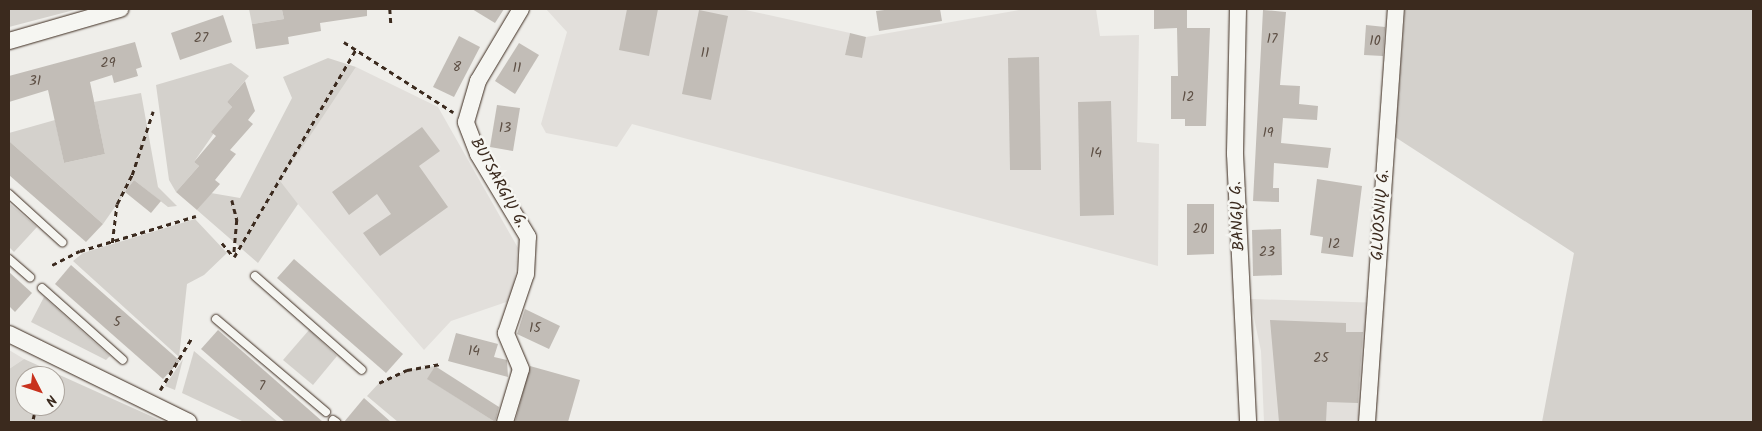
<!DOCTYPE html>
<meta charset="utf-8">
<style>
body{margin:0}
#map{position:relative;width:1762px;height:431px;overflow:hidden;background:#efeeea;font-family:Kalam,sans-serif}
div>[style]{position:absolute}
.built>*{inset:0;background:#e2dfdb}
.green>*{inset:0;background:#d4d1cc}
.building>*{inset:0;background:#c2bdb7}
.path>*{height:2.5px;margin-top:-1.25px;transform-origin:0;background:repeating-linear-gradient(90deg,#3b2a1e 0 5px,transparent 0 9px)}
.roads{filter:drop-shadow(0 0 1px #3b2a1e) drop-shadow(0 0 1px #3b2a1e)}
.lane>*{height:8px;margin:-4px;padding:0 4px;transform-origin:4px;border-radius:4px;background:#f6f6f2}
.street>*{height:16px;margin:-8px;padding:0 8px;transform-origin:8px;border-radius:8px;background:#f6f6f2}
span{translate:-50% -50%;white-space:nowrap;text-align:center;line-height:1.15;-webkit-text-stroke:5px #f6f6f2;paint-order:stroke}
.number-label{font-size:14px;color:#5d4f44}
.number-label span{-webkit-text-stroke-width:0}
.street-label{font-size:16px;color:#3b2a1e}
.frame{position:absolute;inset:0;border:10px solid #3b2a1e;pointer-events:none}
.north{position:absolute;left:15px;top:366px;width:50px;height:50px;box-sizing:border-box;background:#f6f6f2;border:1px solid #aba49d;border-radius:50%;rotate:131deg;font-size:14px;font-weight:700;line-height:20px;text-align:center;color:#3b2a1e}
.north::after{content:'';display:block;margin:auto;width:18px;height:22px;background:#c8321e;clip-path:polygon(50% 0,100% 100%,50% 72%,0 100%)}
</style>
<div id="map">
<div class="built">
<i style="clip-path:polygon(546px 9px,741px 9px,850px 33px,845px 55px,861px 58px,866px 37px,1025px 9px,1096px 9px,1100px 36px,1139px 35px,1137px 142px,1159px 144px,1158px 266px,632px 124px,617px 147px,546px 133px,541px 124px,567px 32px)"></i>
<i style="clip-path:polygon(356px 67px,438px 107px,518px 248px,512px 300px,451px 321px,424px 350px,279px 182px)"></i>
<i style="clip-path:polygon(1250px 299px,1384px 303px,1376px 422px,1264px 422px,1261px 351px)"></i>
<i style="clip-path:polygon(9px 350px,24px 359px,9px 369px)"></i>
</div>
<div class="green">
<i style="clip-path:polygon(9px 9px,78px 9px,9px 27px)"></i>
<i style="clip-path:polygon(249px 9px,291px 9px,282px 10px,284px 19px,252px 24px)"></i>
<i style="clip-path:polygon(1405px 9px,1753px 9px,1753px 422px,1542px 422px,1574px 253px,1395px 137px)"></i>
<i style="clip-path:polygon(328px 58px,356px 67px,280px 181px,298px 204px,258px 263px,197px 210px,211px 193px,240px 198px,292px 98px,283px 77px)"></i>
<i style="clip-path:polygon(231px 63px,249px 76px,227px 102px,232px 107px,194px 162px,199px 166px,176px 192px,169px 180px,156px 85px)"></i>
<i style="clip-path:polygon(141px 93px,158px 187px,177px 206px,168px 207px,134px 180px,103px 224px,9px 141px,9px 133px,55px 120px,64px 163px,105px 154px,94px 102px)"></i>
<i style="clip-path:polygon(9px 203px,37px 227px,14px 252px,9px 247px)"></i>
<i style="clip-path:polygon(195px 219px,227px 253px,204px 275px,187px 284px,179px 357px,73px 261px,83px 253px)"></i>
<i style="clip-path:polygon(44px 297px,94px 342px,110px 356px,106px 360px,31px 322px)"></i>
<i style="clip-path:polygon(309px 330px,337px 356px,313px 385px,283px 360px)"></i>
<i style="clip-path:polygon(194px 351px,278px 422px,244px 422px,182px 393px)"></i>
<i style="clip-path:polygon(evenodd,24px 359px,164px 422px,9px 422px,9px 369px,24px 359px,25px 376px,55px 376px,55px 406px,25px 406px,25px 376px)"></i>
<i style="clip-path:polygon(183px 359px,175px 390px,165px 386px)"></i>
<i style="clip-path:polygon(435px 366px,428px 379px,495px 422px,398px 422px,367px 396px,379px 383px,407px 370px)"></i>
</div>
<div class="building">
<i style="clip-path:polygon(367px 9px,367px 16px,320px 23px,321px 31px,288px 37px,289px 44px,256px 49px,252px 24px,284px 19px,282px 10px)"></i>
<i style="clip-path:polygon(472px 9px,504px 9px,495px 23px)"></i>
<i style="clip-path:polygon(627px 9px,658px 9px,649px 56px,619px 50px)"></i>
<i style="clip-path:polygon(893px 9px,940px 9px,942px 21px,879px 31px,876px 11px)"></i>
<i style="clip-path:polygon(1154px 9px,1187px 9px,1187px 28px,1210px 28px,1206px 126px,1185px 126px,1185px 119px,1171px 119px,1171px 76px,1178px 76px,1177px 28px,1154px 29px)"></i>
<i style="clip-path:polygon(699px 10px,728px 16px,711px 100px,682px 94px)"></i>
<i style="clip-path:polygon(1263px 10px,1286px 12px,1280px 85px,1300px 86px,1299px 104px,1318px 106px,1317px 120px,1283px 118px,1281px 143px,1331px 148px,1328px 168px,1274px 163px,1273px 188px,1279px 188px,1279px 202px,1253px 201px)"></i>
<i style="clip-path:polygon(223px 15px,232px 42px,180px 60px,171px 33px)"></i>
<i style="clip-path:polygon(1366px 25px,1385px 27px,1383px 56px,1364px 55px)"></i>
<i style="clip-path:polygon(850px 33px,866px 37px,862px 58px,845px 55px)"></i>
<i style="clip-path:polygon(459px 36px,480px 47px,454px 97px,433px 87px)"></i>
<i style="clip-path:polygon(135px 42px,142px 67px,136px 69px,138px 76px,114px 83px,112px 75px,90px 82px,105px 154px,64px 163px,48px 90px,9px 102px,9px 76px)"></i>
<i style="clip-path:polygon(519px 43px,539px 55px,515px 94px,495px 81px)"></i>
<i style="clip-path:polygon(1039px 57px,1041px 170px,1010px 170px,1008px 58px)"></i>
<i style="clip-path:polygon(245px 81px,255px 111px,248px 120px,253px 124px,230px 150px,236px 154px,215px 180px,220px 184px,197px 210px,176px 192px,199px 166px,194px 162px,216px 136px,211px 132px,232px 107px,227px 102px)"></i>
<i style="clip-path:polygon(1111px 101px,1114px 215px,1080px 216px,1078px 102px)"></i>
<i style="clip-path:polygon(497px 105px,520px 108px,513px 151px,490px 147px)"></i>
<i style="clip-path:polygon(422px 127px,440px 151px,419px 166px,448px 207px,380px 256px,363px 233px,391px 214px,377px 194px,349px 215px,332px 192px)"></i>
<i style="clip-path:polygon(9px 141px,103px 224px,86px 242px,9px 175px)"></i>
<i style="clip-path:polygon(1317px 179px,1362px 186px,1353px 257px,1321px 253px,1323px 237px,1310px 235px)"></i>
<i style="clip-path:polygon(134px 180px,161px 201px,151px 213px,125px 192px)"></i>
<i style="clip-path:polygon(1187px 204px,1214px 204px,1214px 254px,1187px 255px)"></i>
<i style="clip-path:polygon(1281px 229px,1282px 275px,1253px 276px,1252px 230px)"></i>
<i style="clip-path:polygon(294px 259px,403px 354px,386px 373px,277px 278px)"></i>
<i style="clip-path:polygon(71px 265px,180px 361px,163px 379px,55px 284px)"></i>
<i style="clip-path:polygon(9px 272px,32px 293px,15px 312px,9px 306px)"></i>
<i style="clip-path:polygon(525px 309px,560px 326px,549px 349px,517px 334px)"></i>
<i style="clip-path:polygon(1270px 320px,1346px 323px,1346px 332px,1363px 332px,1358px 403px,1327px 402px,1326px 422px,1279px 422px)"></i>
<i style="clip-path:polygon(218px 330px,323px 422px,285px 422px,201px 349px)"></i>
<i style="clip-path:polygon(456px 333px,498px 344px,494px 357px,507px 360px,508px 377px,448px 361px)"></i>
<i style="clip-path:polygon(435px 366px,499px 407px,495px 422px,427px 379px)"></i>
<i style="clip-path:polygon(530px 366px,580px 380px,568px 422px,515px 422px)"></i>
<i style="clip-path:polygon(364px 398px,391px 422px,344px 422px)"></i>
</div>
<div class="path">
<i style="left:390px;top:9px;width:16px;rotate:86deg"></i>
<i style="left:344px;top:42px;width:130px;rotate:32.7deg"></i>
<i style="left:232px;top:200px;width:21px;rotate:76deg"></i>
<i style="left:237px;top:220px;width:36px;rotate:95deg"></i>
<i style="left:112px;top:243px;width:39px;rotate:-83deg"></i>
<i style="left:117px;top:204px;width:33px;rotate:-63deg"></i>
<i style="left:132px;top:175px;width:67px;rotate:-71.8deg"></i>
<i style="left:222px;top:243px;width:17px;rotate:50deg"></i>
<i style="left:234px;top:257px;width:241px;rotate:-59.6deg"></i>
<i style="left:52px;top:265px;width:31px;rotate:-27deg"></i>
<i style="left:80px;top:251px;width:121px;rotate:-16.8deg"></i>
<i style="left:42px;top:376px;width:8px;rotate:-83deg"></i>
<i style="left:379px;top:383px;width:31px;rotate:-25deg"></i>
<i style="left:407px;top:370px;width:34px;rotate:-10deg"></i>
<i style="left:160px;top:390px;width:60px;rotate:-58.7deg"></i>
<i style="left:33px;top:419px;width:13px;rotate:-77deg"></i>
<i style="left:23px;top:422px;width:48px"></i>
</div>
<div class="roads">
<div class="lane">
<i style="left:9px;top:194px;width:72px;rotate:42.2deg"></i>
<i style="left:9px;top:259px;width:28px;rotate:41deg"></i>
<i style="left:255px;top:276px;width:142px;rotate:41.3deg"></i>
<i style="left:42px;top:288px;width:108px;rotate:41.6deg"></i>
<i style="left:216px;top:319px;width:144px;rotate:40.2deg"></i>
<i style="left:333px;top:420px;width:4px;rotate:34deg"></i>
</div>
<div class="street">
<i style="left:1238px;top:9px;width:145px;rotate:91.2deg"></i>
<i style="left:1235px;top:154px;width:268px;rotate:87.2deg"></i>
<i style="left:9px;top:41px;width:116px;rotate:-16.1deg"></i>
<i style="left:9px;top:334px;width:200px;rotate:26.1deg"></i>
<i style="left:505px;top:422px;width:55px;rotate:-73.2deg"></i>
<i style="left:521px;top:369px;width:39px;rotate:-113deg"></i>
<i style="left:506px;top:333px;width:62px;rotate:-71.3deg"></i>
<i style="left:526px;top:274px;width:37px;rotate:-87deg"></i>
<i style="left:528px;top:237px;width:97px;rotate:-121.1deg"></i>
<i style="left:478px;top:154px;width:34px;rotate:-111deg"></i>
<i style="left:466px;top:122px;width:43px;rotate:-73.7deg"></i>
<i style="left:478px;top:81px;width:84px;rotate:-59.2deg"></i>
<i style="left:1367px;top:422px;width:414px;rotate:-86deg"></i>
</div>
</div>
<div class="number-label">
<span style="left:201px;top:38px">27</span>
<span style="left:1272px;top:39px">17</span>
<span style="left:1375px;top:41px">10</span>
<span style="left:705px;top:53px">11</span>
<span style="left:108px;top:63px">29</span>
<span style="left:457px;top:67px">8</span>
<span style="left:517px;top:68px">11</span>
<span style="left:35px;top:81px">31</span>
<span style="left:1188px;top:97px">12</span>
<span style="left:505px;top:128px">13</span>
<span style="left:1268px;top:133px">19</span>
<span style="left:1096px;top:153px">14</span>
<span style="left:1200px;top:229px">20</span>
<span style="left:1334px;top:244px">12</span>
<span style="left:1267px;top:252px">23</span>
<span style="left:117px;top:322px">5</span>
<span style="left:535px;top:328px">15</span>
<span style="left:474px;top:351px">14</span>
<span style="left:1321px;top:358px">25</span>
<span style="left:262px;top:386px">7</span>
</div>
<div class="street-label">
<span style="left:498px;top:183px;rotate:61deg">BUTSARGIŲ G.</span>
<span style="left:1381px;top:215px;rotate:-86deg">GLUOSNIŲ G.</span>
<span style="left:1238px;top:216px;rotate:-93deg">BANGŲ G.</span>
</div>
<div class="frame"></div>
<div class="north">N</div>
</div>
